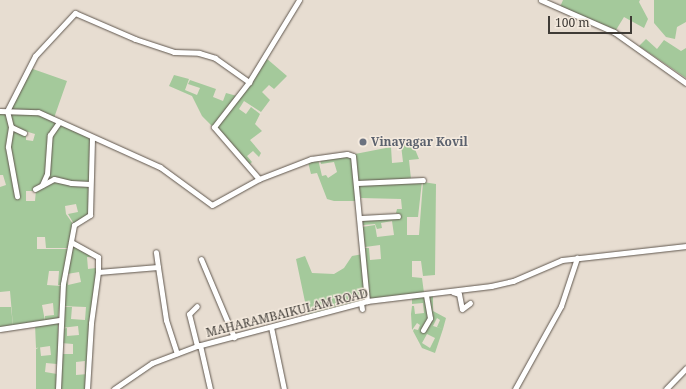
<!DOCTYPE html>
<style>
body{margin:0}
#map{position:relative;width:686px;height:389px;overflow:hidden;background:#e7ddd1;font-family:"Noto Serif",serif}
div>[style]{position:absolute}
.green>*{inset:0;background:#a4c99b}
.roads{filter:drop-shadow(0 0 1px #60574e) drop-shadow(0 0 1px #60574e)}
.street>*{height:5px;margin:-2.5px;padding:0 2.5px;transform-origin:2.5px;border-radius:2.5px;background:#fff}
.dots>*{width:11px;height:11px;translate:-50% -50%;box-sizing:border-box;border:2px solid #f4eade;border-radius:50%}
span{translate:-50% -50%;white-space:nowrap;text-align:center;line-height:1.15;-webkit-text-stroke:3px #f4eade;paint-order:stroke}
.worship-label{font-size:12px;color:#5b616d;font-weight:700}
.left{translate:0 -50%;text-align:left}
.street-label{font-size:12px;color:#3f3b36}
.scale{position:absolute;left:548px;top:16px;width:84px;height:18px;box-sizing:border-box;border:2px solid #3f3b36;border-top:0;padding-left:5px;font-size:12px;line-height:14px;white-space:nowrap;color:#3f3b36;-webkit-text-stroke:3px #f4eade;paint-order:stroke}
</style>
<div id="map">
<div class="green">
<i style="clip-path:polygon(563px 0,640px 0,639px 2px,648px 19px,644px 28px,624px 17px,616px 30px,560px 7px)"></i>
<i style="clip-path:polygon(654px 0,686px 0,686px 22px,677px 27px,675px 39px,666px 37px,654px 23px)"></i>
<i style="clip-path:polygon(646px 39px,657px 49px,664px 40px,681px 51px,686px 48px,686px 78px,639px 46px)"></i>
<i style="clip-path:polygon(266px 58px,287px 76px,274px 89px,269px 85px,262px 92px,270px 100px,261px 112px,244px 101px,239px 109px,246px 114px,251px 107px,260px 114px,255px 124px,262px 131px,250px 140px,261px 153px,259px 157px,253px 151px,247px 156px,252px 162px,249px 165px,216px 128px)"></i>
<i style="clip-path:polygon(30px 68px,67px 81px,54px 118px,38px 111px,9px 110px)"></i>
<i style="clip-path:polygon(174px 75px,189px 79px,185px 90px,197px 95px,200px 88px,188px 84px,190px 80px,216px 89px,213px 97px,223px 101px,226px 93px,237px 96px,213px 127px,202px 116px,192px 96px,169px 86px)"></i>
<i style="clip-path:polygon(0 111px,7px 111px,10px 127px,7px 147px,16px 196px,18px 196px,9px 147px,12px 129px,26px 132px,26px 140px,33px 141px,35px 134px,11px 127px,9px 111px,37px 113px,58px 122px,48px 135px,45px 181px,48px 175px,50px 135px,60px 123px,91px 138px,89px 183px,71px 183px,54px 178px,34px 188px,34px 191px,26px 191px,26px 201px,35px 201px,36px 190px,54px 180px,70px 184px,89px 185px,89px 214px,85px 219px,74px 224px,68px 214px,78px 212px,76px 204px,65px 206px,66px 214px,73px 224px,69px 248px,46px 248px,45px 237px,37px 237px,37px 249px,69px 249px,61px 285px,58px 285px,59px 271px,49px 271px,47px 285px,61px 286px,58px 319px,45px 321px,45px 316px,54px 315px,53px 303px,42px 305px,45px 321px,13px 326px,10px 291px,0 292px,0 187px,6px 185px,3px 175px,0 175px)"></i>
<i style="clip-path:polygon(412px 142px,419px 159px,409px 160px,411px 179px,358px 181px,355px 154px,391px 147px,392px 163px,403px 162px,401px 145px)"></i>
<i style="clip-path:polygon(347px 155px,352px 157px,358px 201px,334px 201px,327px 199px,317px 173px,311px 174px,308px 162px,318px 159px,322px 176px,326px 175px,328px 178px,337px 172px,334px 162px,321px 164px,320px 159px)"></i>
<i style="clip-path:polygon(422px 181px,418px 217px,407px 217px,407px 235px,419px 235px,423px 182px,436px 184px,435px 275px,423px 276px,421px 261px,412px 261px,412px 277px,422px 278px,424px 293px,369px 300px,365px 248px,369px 248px,370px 260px,381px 259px,380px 245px,365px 247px,362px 227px,375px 225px,377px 237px,394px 235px,392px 221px,381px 223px,382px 228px,377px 229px,375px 224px,363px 225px,362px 219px,400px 217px,400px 214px,396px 213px,397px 209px,402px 209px,401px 199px,361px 198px,358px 184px)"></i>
<i style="clip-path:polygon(71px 243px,92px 257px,87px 257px,88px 269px,96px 268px,97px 272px,88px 373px,85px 374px,85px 361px,76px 362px,76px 375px,88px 374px,87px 389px,59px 389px,61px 345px,63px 345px,63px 354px,73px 354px,73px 344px,61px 343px,61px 329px,67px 328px,67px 336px,79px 335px,78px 326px,61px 328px,61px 307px,72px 307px,71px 319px,85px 320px,86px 307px,61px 306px,66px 275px,68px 285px,81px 282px,79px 272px,67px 274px)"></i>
<i style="clip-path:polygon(363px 254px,367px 300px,308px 316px,296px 259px,305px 256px,312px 273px,334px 274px,344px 268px,352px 256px)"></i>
<i style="clip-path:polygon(evenodd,433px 294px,433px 311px,446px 318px,443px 329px,437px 327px,440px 320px,437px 318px,433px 326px,443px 329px,435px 353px,422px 348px,413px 331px,414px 329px,418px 330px,420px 325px,417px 323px,412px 330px,411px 314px,412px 306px,414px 306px,415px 314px,424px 313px,423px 303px,412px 304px,412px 297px,426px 296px,431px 318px,427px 295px,433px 294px,427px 334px,435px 338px,430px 348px,422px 343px,427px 334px)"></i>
<i style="clip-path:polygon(0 307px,11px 307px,13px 326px,0 328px)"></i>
<i style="clip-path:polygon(58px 320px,58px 373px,57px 364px,46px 363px,45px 372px,57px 374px,57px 389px,36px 389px,36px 349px,40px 347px,41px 356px,51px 355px,50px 346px,36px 348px,35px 324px)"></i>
</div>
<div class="roads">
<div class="street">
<i style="left:541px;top:0;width:80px;rotate:23.7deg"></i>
<i style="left:614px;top:32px;width:88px;rotate:35.3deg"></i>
<i style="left:0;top:111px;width:38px;rotate:2deg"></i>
<i style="left:38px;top:112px;width:134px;rotate:24.3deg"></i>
<i style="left:160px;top:167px;width:64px;rotate:36.2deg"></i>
<i style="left:212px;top:205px;width:54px;rotate:-29deg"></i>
<i style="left:259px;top:179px;width:56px;rotate:-21deg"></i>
<i style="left:311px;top:159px;width:36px;rotate:-8deg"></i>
<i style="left:347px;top:154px;width:6px;rotate:18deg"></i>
<i style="left:353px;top:156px;width:146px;rotate:84.5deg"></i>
<i style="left:11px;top:127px;width:20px;rotate:99deg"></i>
<i style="left:8px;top:147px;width:50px;rotate:79.6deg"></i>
<i style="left:24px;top:133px;width:14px;rotate:-155deg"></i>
<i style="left:11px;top:127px;width:16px;rotate:-104deg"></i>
<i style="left:7px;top:111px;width:62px;rotate:-63deg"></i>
<i style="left:35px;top:56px;width:59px;rotate:-47.1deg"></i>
<i style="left:75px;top:13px;width:65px;rotate:23.4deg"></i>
<i style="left:135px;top:39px;width:41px;rotate:18.4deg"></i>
<i style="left:174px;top:52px;width:25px;rotate:2deg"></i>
<i style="left:199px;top:53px;width:17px;rotate:17deg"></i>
<i style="left:215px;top:58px;width:42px;rotate:35.2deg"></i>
<i style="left:259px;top:179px;width:69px;rotate:-130.9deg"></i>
<i style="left:214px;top:127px;width:57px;rotate:-52.1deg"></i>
<i style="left:249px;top:82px;width:96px;rotate:-58.6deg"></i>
<i style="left:357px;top:183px;width:66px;rotate:-2.6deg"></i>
<i style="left:42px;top:185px;width:12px;rotate:-66deg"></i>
<i style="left:47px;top:174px;width:39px;rotate:-86deg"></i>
<i style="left:50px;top:135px;width:16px;rotate:-55deg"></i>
<i style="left:35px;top:189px;width:21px;rotate:-28deg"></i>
<i style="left:54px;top:179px;width:17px;rotate:13deg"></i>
<i style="left:71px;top:183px;width:19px;rotate:3deg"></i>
<i style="left:361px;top:218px;width:37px;rotate:-3deg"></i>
<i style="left:71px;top:242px;width:31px;rotate:29deg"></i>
<i style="left:98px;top:257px;width:15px;rotate:90deg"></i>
<i style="left:98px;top:272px;width:60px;rotate:-4.8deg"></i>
<i style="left:158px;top:267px;width:15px;rotate:-98deg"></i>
<i style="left:201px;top:259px;width:85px;rotate:67.1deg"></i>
<i style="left:158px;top:267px;width:54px;rotate:81.4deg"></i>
<i style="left:166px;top:320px;width:35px;rotate:72deg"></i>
<i style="left:453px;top:292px;width:6px;rotate:18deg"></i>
<i style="left:459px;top:294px;width:15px;rotate:79deg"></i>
<i style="left:462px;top:309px;width:10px;rotate:-37deg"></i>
<i style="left:361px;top:303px;width:6px;rotate:81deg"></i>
<i style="left:271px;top:327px;width:63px;rotate:78.2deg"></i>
<i style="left:0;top:329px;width:60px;rotate:-8.7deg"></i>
<i style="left:423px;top:330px;width:14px;rotate:-60deg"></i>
<i style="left:430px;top:318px;width:23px;rotate:-100deg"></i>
<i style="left:200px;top:345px;width:45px;rotate:77.2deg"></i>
<i style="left:197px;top:346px;width:33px;rotate:-104deg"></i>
<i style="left:189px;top:314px;width:11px;rotate:-45deg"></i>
<i style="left:58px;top:389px;width:105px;rotate:-87.3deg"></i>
<i style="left:63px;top:284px;width:60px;rotate:-79.4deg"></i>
<i style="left:74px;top:225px;width:19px;rotate:-32deg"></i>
<i style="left:90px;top:215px;width:78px;rotate:-88.5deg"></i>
<i style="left:87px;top:389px;width:66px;rotate:-86.5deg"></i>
<i style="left:91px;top:323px;width:51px;rotate:-82.2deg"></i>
<i style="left:114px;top:389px;width:46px;rotate:-34.4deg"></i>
<i style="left:152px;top:363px;width:48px;rotate:-20.7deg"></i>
<i style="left:197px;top:346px;width:176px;rotate:-14.8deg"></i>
<i style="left:367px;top:301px;width:125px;rotate:-6.9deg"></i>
<i style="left:491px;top:286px;width:23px;rotate:-13deg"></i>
<i style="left:513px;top:281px;width:53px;rotate:-23.2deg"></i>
<i style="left:562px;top:260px;width:125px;rotate:-6.4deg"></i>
<i style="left:515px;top:389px;width:95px;rotate:-61deg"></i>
<i style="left:561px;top:306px;width:51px;rotate:-71.6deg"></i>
<i style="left:666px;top:389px;width:29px;rotate:-46deg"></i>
</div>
</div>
<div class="dots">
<i style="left:363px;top:142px;background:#6b7280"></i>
</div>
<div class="worship-label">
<span class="left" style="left:371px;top:142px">Vinayagar Kovil</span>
</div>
<div class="street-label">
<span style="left:287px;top:313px;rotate:-14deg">MAHARAMBAIKULAM ROAD</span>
</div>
<div class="scale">100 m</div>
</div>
